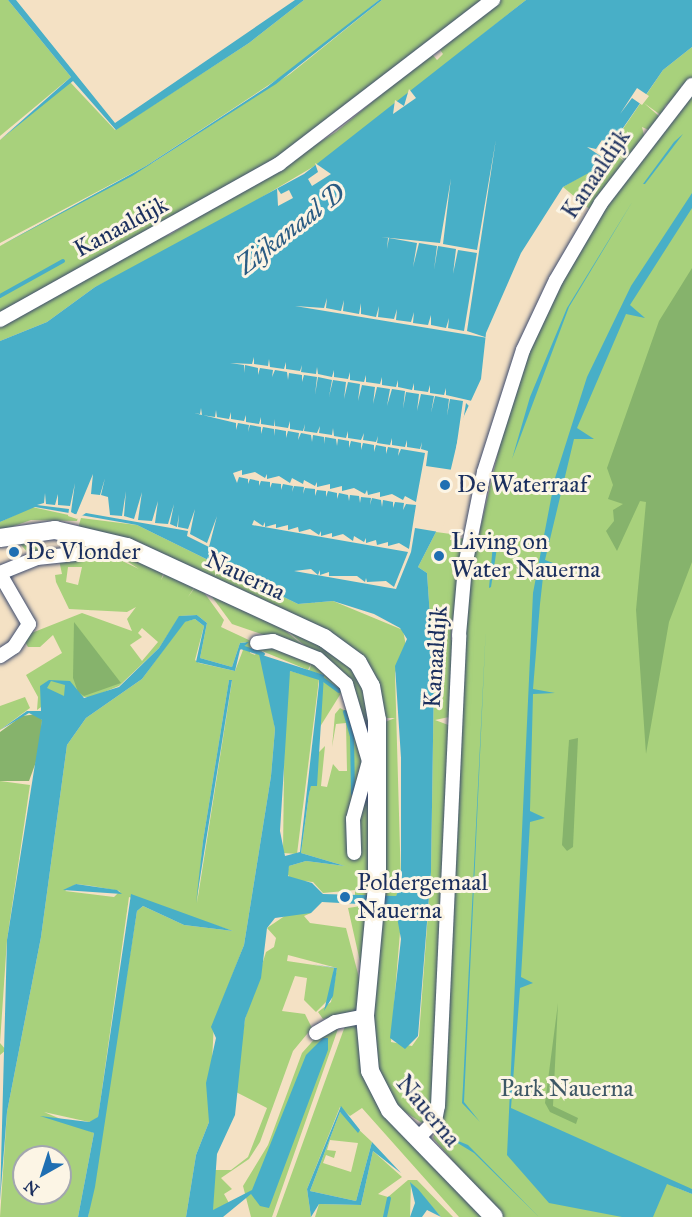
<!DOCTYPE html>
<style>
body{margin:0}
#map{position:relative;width:692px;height:1217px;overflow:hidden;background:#f4e1c4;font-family:"IM FELL Great Primer",serif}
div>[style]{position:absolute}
.green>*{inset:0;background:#a8d17c}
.forest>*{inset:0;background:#86b36c}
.water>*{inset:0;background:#48afc7}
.pier>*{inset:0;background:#f4e1c4}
.stream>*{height:4px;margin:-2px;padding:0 2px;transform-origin:2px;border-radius:2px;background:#48afc7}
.roads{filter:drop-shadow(0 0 2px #3c4a6d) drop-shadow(0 0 2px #3c4a6d)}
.street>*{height:14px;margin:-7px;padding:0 7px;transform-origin:7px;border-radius:7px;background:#fff}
.secondary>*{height:18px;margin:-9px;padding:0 9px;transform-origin:9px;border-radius:9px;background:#fff}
.dots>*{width:16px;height:16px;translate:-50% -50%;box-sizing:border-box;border:3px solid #fcf5e5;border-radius:50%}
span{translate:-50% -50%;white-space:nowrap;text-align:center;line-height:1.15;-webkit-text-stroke:6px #fcf5e5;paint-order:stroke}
.street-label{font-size:24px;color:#1b2f5e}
.poi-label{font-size:24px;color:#1b2f5e}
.left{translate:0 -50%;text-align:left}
.park-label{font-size:24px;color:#3e5866}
.water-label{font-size:26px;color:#2b5c83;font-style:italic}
.north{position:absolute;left:12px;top:1145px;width:60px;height:60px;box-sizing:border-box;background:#fcf5e5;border:2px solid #a2a6af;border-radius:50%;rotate:219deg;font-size:16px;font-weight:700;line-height:24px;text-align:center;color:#1b2f5e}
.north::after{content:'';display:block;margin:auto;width:21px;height:27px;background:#1f6fb2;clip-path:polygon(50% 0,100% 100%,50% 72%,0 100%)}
</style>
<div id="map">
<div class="green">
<i style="clip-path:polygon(0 0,8px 0,71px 77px,0 136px)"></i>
<i style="clip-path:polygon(304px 0,379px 0,296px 67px,146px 166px,0 243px,0 140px,70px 82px,115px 130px,249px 43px)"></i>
<i style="clip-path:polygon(382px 0,488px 0,274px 164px,0 317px,0 246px,154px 162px,290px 74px)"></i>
<i style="clip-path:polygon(497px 0,526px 0,328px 158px,176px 248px,95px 287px,47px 322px,0 341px,0 326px,136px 247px,171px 234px,336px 132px,431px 53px,437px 60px,443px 54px,438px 47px)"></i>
<i style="clip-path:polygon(692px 47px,692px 81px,681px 86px,684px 90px,665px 106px,662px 116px,644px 103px,661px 118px,651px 131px,642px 127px,645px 139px,627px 162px,611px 150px,626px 163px,597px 196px,593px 212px,563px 187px,597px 167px,663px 70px)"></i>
<i style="clip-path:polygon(692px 88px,692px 1189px,675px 1187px,692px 1194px,692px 1217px,501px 1217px,433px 1138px,440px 1120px,465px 594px,515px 380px,581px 241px)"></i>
<i style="clip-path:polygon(32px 507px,78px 517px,77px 521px,31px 520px,0 531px,0 522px)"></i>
<i style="clip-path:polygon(81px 518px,137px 525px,298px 604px,333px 601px,403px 630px,406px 646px,395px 673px,401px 885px,392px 906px,385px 906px,381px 896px,385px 722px,395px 718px,386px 718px,369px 669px,78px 528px)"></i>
<i style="clip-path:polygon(436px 532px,451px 534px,450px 540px,464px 538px,460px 567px,454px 566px,452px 574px,461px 581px,458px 620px,452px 620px,451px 640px,456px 641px,449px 717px,435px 720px,451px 726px,432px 1114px,422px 1123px,391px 1103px,372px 1051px,380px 908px,396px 909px,401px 920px,391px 1042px,412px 1046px,419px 1036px,431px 872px,434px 675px,427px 573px,418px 567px)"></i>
<i style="clip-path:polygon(35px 536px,42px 554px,21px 559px,29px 554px,16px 539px)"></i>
<i style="clip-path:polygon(evenodd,95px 548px,139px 569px,106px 548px,164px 571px,161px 580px,166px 571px,195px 586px,188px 597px,196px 586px,203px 591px,224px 620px,221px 627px,251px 641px,250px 653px,255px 655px,261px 644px,314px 660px,343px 690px,318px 730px,324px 675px,309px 671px,312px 662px,308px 670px,262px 651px,275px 729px,271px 776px,244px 945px,214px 1022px,209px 1122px,196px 1155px,186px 1217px,88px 1217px,137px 911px,143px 906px,184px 925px,233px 931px,129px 897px,98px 1118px,89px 1122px,44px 1112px,94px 1133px,78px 1217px,0 1217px,7px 1112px,41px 937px,67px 745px,86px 718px,142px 679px,184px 622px,195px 619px,204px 626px,195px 660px,199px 663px,235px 671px,246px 642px,240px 643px,232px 667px,200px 658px,207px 623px,197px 615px,180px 616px,159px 648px,119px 686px,92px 697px,56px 696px,37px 710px,38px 697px,26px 675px,62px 653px,53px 635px,40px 647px,28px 647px,24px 640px,29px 634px,82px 613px,132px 631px,127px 619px,136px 607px,127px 612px,69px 609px,56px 582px,55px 575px,62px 574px,59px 560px,95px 548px,68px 567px,82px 567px,78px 585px,66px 582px,68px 567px,95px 548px,142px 628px,158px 642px,142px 661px,130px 645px,142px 637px,138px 633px,142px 628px,95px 548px,229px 680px,232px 681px,197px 903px,203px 841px,229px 680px,95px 548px,76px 884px,92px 886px,120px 891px,114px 897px,65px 891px,76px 884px,95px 548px,24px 1157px,60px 1157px,60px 1193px,24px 1193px,24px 1157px)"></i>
<i style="clip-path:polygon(210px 594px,276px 623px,310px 651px,232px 624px)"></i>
<i style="clip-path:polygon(282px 626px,337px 652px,364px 685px,372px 754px,359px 711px,312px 652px)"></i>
<i style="clip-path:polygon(290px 671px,319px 679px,297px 854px,283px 853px,285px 690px)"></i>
<i style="clip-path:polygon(25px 697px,30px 708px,0 730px,0 706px)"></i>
<i style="clip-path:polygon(340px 708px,355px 716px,367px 760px,365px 782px,349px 816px,350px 856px,360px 857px,356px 819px,372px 783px,371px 885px,363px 975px,348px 908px,361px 906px,363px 911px,368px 905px,355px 904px,355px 890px,323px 893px,313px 882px,291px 880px,287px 873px,289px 866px,306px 861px,345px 866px,301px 853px,309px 794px,311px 785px,317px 786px,315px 756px,325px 746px,321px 786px,327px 787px,333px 764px,339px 771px,347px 771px,346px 723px,336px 724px,332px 747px,335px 714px)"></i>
<i style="clip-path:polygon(0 781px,30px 785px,7px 940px,0 1043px,6px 1050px,0 1055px)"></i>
<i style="clip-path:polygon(289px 913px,311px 913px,304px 916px,310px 923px,346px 928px,361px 985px,360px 1011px,323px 1019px,318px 1012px,331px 1002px,337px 968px,288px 955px,287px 961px,334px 968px,330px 998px,316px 1012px,304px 1000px,307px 978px,295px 976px,282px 1011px,305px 1014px,312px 1028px,293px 1051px,260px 1142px,249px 1159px,221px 1178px,232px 1189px,224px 1194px,229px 1203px,212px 1211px,215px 1170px,231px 1170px,248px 1157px,267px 1108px,234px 1091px,245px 1019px,266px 952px,274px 947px,276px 938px,267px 928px)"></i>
<i style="clip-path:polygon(356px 1021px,362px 1060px,486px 1217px,459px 1217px,362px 1108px,350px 1116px,340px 1107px,307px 1189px,311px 1217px,276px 1217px,345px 1026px)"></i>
<i style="clip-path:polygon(339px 1026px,272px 1217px,251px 1217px,243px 1186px,268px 1145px,302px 1053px,319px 1034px)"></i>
<i style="clip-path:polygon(evenodd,340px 1112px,372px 1142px,356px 1201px,310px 1191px,340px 1112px,330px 1140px,358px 1143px,351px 1172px,323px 1163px,326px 1155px,334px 1158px,336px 1151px,327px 1150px,330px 1140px)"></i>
<i style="clip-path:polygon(373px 1151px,402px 1177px,378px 1194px,388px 1197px,408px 1180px,417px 1180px,453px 1217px,441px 1217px,411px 1183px,410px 1217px,315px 1217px,319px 1204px,361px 1205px)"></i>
</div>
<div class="forest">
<i style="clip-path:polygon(692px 268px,692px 562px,669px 622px,646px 754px,636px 610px,646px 502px,640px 501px,617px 551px,606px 531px,614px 521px,613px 510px,623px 504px,608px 499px,613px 485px,607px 468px,659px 321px)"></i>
<i style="clip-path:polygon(74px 622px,121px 683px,84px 696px,78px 692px,73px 678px)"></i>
<i style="clip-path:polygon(37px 714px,42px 720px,40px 751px,29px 781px,0 781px,0 732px,22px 716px)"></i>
<i style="clip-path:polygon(578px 738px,573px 847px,567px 851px,562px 845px,569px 740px)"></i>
<i style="clip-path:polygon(558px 1003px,553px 1106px,578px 1118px,576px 1124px,550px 1112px,545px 1103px)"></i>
</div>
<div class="water">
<i style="clip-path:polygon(8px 0,16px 0,115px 123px,295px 0,304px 0,249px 43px,116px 130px,73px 81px,0 140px,71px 77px)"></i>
<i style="clip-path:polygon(379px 0,382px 0,276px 84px,132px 176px,0 246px,146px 166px,267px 87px)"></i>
<i style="clip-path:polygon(evenodd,526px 0,692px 0,692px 47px,663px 70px,594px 170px,563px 187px,521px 253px,486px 333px,481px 379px,463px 418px,436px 532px,418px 567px,427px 573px,434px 675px,431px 872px,418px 1036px,405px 1049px,390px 1038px,401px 939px,395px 906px,322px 902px,311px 913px,275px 918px,267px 928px,261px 978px,245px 1019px,235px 1115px,217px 1154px,213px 1210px,252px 1190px,306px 1055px,323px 1038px,328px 1038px,328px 1050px,269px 1208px,260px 1206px,251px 1194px,223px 1217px,186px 1217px,196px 1155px,209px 1122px,206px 1083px,216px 1038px,211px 1027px,244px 945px,271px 776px,275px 729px,259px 654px,324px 675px,317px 786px,311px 786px,309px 794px,301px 853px,345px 866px,306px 861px,289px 866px,288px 876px,312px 883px,323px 894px,396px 896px,401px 885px,401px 758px,395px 666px,407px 639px,400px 628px,374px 614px,333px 601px,298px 604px,137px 525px,35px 507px,0 522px,0 341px,47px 322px,95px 287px,304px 174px,526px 0,290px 671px,319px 680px,319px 684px,300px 852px,285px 856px,280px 831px,290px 671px)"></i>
<i style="clip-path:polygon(683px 134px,645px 184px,643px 184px,674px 142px)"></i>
<i style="clip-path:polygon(692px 193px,692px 208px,630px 305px,645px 318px,626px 314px,577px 428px,594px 439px,574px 439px,545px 560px,564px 567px,544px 568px,540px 604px,533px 689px,555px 693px,533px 694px,530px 811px,545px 818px,530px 822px,521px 977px,533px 983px,520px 988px,511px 1108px,692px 1189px,692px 1194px,667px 1184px,653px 1217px,622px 1217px,549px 1203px,507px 1155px,533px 593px,555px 478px,587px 377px,631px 286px)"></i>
<i style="clip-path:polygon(634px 199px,569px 307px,512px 459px,530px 397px,567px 308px)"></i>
<i style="clip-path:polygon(498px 541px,491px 587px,489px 588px,493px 544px)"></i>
<i style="clip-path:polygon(evenodd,197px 615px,207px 623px,200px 658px,232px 667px,240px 643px,249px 642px,240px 650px,235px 671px,196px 662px,204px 626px,195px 619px,185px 622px,142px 679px,86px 718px,67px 745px,41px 937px,7px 1112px,0 1201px,7px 940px,42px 720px,29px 713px,0 730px,27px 711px,41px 711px,40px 686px,49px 680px,70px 681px,84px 698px,119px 687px,159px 648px,179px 616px,197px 615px,51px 681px,65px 685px,64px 696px,47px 688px,51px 681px)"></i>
<i style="clip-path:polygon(486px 625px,464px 1102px,480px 1122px,462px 1103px,463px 1086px)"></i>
<i style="clip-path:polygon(229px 680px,232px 680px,196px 903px,203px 841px)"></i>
<i style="clip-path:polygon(76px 884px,117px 890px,122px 894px,63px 890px)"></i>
<i style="clip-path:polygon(131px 894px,233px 931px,184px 925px,143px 906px,137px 911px,95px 1187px,88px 1217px,78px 1217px,94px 1133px,40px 1116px,89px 1122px,98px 1117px)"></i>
<i style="clip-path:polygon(311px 964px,337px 968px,333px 996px,324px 1011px,334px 968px)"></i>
<i style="clip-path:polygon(341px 1106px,360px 1130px,358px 1133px,340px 1112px,310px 1191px,356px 1201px,372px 1142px,401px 1173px,373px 1151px,361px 1205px,319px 1204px,311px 1217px,307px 1189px)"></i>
<i style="clip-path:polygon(446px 1136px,468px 1145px,539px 1217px,474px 1153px)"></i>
<i style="clip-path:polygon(410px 1182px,418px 1189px,441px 1217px,427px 1210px,422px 1217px,410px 1217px,415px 1203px)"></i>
</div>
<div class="pier">
<i style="clip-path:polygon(637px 88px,649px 96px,642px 105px,632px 98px,620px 114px)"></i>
<i style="clip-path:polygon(409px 89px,416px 98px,393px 114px,395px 100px,404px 106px)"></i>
<i style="clip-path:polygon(496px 139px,467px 331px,488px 338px,295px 306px,324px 308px,327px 298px,326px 308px,341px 311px,344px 300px,343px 311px,359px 314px,361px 303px,361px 314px,376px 317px,379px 306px,378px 317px,394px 319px,397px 309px,396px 320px,411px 322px,414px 312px,413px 323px,428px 325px,431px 315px,431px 325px,446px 328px,449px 318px,448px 328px,464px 331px,477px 253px,458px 250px,453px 274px,456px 249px,438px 246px,434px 270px,437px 246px,419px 243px,413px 267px,417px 243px,389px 238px,387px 249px,388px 238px,381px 237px,440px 243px,451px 178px,443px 244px,477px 250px)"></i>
<i style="clip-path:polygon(602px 140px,613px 148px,605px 159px,587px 147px,596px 149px)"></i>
<i style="clip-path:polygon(315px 163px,331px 174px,312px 186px,308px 179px,318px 172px)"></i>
<i style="clip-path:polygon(277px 188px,281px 194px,289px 190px,293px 198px,278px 206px)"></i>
<i style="clip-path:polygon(254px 357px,254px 364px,268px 366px,269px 359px,270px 367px,284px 369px,286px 362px,286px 369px,300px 371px,302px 365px,301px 372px,316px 374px,317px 367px,318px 374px,332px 377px,334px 370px,334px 377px,348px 379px,350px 372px,350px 380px,364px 382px,366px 375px,366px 382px,380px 384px,382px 377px,382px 385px,396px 387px,398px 380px,398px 387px,412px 390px,414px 383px,414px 390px,428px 392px,430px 385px,430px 393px,444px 395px,446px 388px,446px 395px,472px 401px,471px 408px,466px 403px,448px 517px,439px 532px,415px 528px,411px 552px,396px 589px,294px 571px,311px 569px,318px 575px,320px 570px,320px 575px,329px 572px,329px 576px,357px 576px,365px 582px,366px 578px,367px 582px,386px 581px,394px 587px,408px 552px,252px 525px,254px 520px,263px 526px,265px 522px,265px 527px,276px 524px,276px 528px,288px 525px,288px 530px,298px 527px,299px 532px,310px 529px,319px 535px,321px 531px,321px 536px,332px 533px,332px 537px,343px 534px,353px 541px,354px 536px,364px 542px,366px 538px,366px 543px,376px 540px,377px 545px,388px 542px,388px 546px,399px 543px,409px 549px,416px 505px,406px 504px,403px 510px,404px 503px,395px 502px,393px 508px,393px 502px,383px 500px,382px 507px,381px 500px,372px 498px,370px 505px,371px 498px,361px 497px,360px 503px,359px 496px,350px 495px,349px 501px,348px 495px,339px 493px,337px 499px,337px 493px,328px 491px,326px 497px,326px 491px,317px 490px,315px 496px,315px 489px,305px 488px,303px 494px,304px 487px,294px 486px,292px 492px,293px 486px,283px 484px,281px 490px,281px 484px,272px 483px,270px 488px,270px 482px,261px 481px,259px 486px,259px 481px,250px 479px,248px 484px,248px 479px,239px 477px,237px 483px,233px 473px,242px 470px,242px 475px,255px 472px,265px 478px,267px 474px,267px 479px,279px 476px,290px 483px,292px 478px,303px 484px,304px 480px,315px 486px,317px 482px,317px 487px,330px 484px,330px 489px,342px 486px,342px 491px,354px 488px,365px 494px,367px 490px,368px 495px,380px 492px,380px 497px,392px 494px,403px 500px,405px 496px,416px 502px,425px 453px,401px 449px,398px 456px,399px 449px,388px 447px,386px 454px,386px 447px,376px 445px,374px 452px,374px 445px,363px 443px,361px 450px,361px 443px,351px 441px,349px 448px,349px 441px,338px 439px,337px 446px,336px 439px,325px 437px,324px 444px,324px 437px,313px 435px,312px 442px,311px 435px,301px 433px,298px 440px,299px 433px,288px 431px,286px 438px,286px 431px,275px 429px,274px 436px,274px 429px,263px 427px,261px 434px,261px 427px,250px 425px,248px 432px,249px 425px,238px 423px,236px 430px,236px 423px,194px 413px,200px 414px,201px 408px,202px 415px,215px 417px,216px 410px,217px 417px,229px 419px,231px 412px,231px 419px,244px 421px,246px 415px,246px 422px,259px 424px,261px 417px,261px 424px,274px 426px,275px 419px,275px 426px,288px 428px,290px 421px,290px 429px,303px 431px,305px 424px,304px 431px,317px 433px,320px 426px,319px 433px,332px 435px,333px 428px,334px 436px,346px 438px,348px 431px,348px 438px,361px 440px,364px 433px,363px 440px,376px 442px,378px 436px,377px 443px,390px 445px,392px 438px,392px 445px,405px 447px,407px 440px,407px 447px,420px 449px,422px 442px,421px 449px,428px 451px,426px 466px,453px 470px,463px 401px,450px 399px,447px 416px,449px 399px,435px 396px,431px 413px,434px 396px,421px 394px,417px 411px,419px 394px,406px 392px,403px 409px,405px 391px,392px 389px,387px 406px,390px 389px,377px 387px,373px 404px,375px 387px,362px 385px,358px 401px,360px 384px,348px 382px,344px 399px,346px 382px,333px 380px,329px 397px,332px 380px,318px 377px,315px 395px,317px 377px,304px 375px,302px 382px,302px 375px,289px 373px,288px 380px,287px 372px,275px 370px,272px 377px,273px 370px,260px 368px,258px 375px,258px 368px,245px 365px,244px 373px,244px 365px,230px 363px,252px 364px)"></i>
<i style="clip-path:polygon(93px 474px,91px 494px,100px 495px,105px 478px,101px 495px,108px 497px,110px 515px,122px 516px,126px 491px,124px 516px,134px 519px,142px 492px,138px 520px,152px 521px,158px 501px,155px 523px,168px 524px,174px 504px,170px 524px,177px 527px,179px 514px,178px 527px,188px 529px,195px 509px,190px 534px,207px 543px,217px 516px,209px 547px,187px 536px,188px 531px,86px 513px,77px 519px,68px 516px,69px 509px,37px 505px,44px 503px,45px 493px,46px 504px,55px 505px,58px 494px,58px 505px,70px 506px,75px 483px,71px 512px,76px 515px)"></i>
</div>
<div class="stream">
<i style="left:0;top:296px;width:72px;rotate:-29.1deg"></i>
<i style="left:241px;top:647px;width:23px;rotate:18deg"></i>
<i style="left:321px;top:678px;width:22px;rotate:36deg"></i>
<i style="left:345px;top:712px;width:25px;rotate:74deg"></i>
<i style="left:352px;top:736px;width:58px;rotate:89deg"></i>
<i style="left:385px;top:1217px;width:19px;rotate:-78deg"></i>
</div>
<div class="roads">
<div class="street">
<i style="left:0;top:320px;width:320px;rotate:-29.2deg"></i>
<i style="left:279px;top:164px;width:270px;rotate:-37.5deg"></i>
<i style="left:0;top:573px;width:40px;rotate:-22deg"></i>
<i style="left:37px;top:558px;width:38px;rotate:-6deg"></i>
<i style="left:0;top:574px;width:58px;rotate:59.9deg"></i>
<i style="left:29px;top:624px;width:27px;rotate:123deg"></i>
<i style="left:14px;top:647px;width:17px;rotate:147deg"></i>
<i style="left:257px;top:643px;width:16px;rotate:-7deg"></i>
<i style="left:273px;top:641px;width:48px;rotate:21.8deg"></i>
<i style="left:318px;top:659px;width:38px;rotate:42deg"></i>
<i style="left:346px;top:684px;width:80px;rotate:73.4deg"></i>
<i style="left:369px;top:761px;width:60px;rotate:105.4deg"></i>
<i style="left:353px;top:819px;width:34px;rotate:88deg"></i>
<i style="left:316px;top:1033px;width:22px;rotate:-30deg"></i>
<i style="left:335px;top:1022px;width:31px;rotate:-11deg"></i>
<i style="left:417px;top:1139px;width:25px;rotate:-45deg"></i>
<i style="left:435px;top:1121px;width:15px;rotate:-79deg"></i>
<i style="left:438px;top:1106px;width:471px;rotate:-87.4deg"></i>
<i style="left:459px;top:635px;width:69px;rotate:-85deg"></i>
<i style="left:465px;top:566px;width:96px;rotate:-78.6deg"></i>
<i style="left:484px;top:472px;width:128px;rotate:-72.3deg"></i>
<i style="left:523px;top:350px;width:77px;rotate:-64.8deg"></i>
<i style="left:556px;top:280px;width:89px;rotate:-59.7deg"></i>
<i style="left:601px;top:203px;width:149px;rotate:-52.4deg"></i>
</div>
<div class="secondary">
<i style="left:0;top:538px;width:56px;rotate:-8.3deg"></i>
<i style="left:55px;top:530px;width:74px;rotate:13.3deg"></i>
<i style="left:127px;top:547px;width:217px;rotate:24.8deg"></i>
<i style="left:324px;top:638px;width:42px;rotate:36.3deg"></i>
<i style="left:358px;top:663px;width:26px;rotate:61deg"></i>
<i style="left:371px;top:686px;width:35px;rotate:80deg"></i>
<i style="left:377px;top:720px;width:166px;rotate:90deg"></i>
<i style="left:377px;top:886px;width:131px;rotate:95.3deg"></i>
<i style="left:365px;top:1016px;width:55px;rotate:84.8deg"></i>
<i style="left:370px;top:1071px;width:44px;rotate:62.9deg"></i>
<i style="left:390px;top:1110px;width:149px;rotate:45.8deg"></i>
</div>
</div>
<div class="dots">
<i style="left:445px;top:485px;background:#1f6fb2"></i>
<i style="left:14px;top:552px;background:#1f6fb2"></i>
<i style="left:439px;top:556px;background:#1f6fb2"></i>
<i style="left:345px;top:897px;background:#1f6fb2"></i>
</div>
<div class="street-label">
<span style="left:596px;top:174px;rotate:-56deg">Kanaaldijk</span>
<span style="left:121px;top:227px;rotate:-28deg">Kanaaldijk</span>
<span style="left:245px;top:576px;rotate:25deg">Nauerna</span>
<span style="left:436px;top:657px;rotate:-86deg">Kanaaldijk</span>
<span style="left:428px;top:1111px;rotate:50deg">Nauerna</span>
</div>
<div class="poi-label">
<span class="left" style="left:457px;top:485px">De Waterraaf</span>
<span class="left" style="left:451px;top:556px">Living on<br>Water Nauerna</span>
<span class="left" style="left:26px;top:552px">De Vlonder</span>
<span class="left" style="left:357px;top:897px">Poldergemaal<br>Nauerna</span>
</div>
<div class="park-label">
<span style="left:567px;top:1089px">Park Nauerna</span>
</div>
<div class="water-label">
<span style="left:291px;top:229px;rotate:-38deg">Zijkanaal D</span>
</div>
<div class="north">N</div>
</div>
